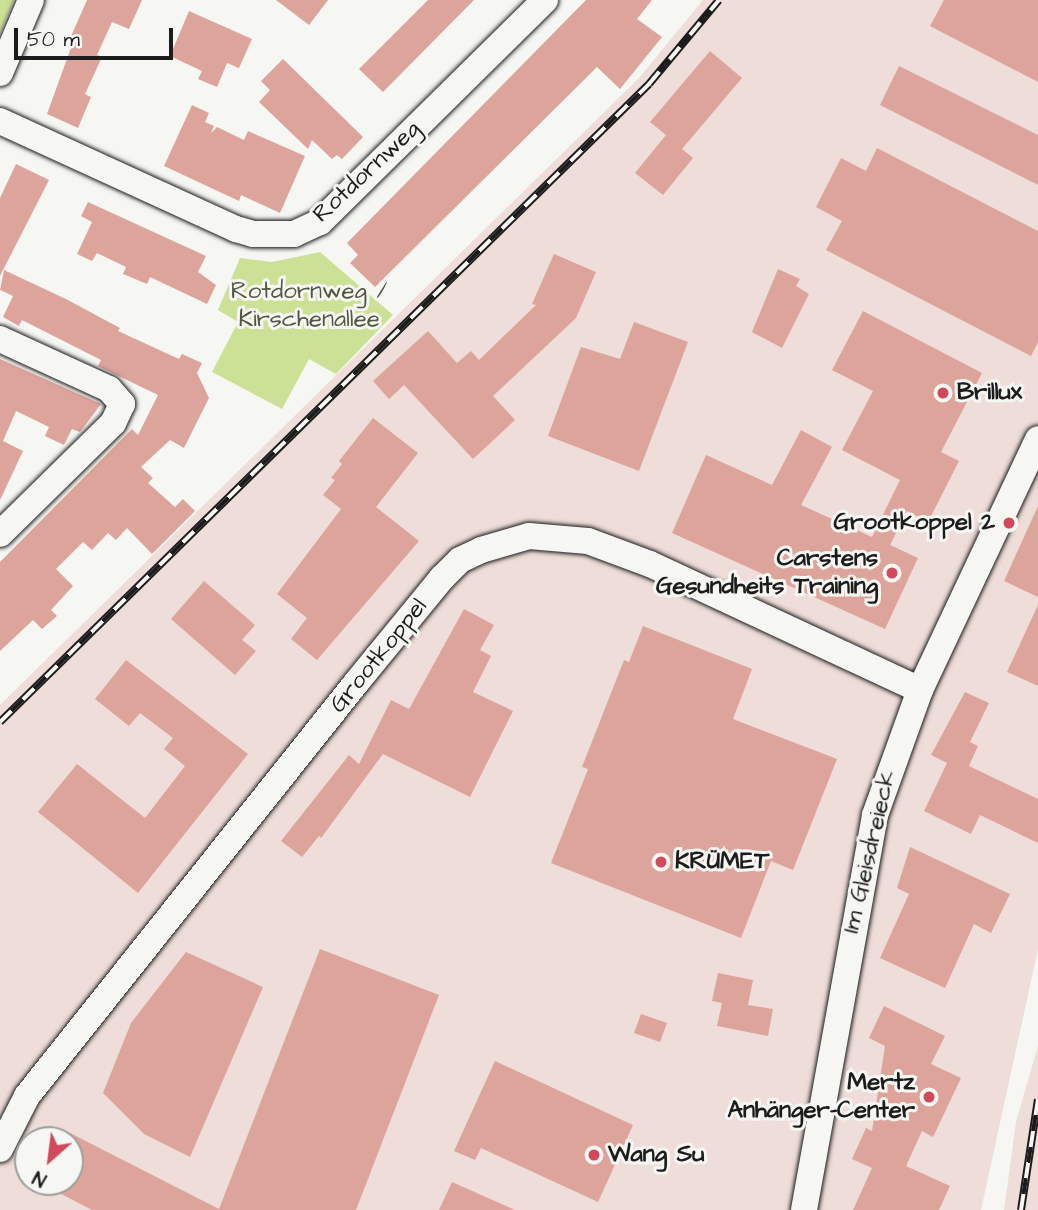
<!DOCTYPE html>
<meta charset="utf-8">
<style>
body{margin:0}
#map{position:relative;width:1038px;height:1210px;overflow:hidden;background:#f6f6f2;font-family:"Architects Daughter",sans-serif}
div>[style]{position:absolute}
.built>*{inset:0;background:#eeddd8}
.green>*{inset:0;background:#cce196}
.building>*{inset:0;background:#dda49b}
.roads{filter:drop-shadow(0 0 2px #1c1c1c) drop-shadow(0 0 2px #1c1c1c)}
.minor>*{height:26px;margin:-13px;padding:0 13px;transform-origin:13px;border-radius:13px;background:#f6f6f2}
.rail>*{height:8px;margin-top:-4px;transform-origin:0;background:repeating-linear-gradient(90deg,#f6f6f2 0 16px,#1c1c1c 0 32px);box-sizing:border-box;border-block:2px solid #1c1c1c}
.dots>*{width:19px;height:19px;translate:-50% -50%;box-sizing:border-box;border:4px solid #f6f6f2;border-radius:50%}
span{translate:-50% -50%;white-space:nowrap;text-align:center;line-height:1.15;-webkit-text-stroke:6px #f6f6f2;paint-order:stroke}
.street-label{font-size:24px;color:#1c1c1c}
.park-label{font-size:24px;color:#515741}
.poi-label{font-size:24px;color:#1c1c1c;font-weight:700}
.left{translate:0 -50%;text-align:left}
.right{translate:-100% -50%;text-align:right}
.north{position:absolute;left:14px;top:1126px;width:70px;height:70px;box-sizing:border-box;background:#f6f6f2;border:2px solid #9f9f9c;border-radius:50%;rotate:208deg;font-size:19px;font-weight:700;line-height:28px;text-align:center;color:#1c1c1c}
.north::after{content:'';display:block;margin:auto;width:24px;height:32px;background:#d1495b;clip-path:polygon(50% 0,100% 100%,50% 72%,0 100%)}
.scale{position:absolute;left:14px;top:28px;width:159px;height:32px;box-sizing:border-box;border:4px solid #1c1c1c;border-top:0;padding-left:9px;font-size:21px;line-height:24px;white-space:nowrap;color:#1c1c1c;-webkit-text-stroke:5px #f6f6f2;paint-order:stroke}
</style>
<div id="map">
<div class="built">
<i style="clip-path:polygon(evenodd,703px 0,1038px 0,1038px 949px,981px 1210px,0 1210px,0 705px,639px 78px,703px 0,28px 1140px,70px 1140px,70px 1182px,28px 1182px,28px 1140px)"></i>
<i style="clip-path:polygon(1038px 1046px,1038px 1210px,1004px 1210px,1016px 1122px)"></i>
</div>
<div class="green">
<i style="clip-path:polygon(0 0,14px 0,0 33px)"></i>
<i style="clip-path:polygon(320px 252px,393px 315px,336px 374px,309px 359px,282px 409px,212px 372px,238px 322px,218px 310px,240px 258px,272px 262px)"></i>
</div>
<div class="building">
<i style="clip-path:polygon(87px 0,142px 0,129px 29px,112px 22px,97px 55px,102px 57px,85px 94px,91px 97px,78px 128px,47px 114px,72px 45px,68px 43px)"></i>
<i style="clip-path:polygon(276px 0,328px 0,309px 25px)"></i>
<i style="clip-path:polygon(428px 0,474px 0,383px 92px,359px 69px)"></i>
<i style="clip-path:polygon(586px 0,652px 0,637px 19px,662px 37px,620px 89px,597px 67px,375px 287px,350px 263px,358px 255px,347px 243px)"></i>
<i style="clip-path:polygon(944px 0,1038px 0,1038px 82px,930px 26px)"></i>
<i style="clip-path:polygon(189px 11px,252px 39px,239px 68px,227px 63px,217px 87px,198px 79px,202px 71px,170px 56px)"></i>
<i style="clip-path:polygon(710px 51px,742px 78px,682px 149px,693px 158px,663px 195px,635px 173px,666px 135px,650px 122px)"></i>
<i style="clip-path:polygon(283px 59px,363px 137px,342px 159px,337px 155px,332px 159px,312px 140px,308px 149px,259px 102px,270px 90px,261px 81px)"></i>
<i style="clip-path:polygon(899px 66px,1038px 135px,1038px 185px,880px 105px)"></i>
<i style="clip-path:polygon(192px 105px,209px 113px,205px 122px,214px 126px,211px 133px,217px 127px,244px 140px,248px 131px,305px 156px,280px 213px,241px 195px,239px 201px,164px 166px)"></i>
<i style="clip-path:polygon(877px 148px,1038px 231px,1038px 342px,1031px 356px,826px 250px,842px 221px,816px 207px,841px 158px,866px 171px)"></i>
<i style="clip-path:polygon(16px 164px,49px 180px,0 276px,0 198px)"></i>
<i style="clip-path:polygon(88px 202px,206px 256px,198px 272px,216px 285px,207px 304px,150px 277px,147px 284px,123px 274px,126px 267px,97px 253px,92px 261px,77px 254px,92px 222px,81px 216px)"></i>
<i style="clip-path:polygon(554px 254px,596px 272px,576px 318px,493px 396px,515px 420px,473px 459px,404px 385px,389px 399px,373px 381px,428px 331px,457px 363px,471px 351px,479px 360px,536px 305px,532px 304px)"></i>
<i style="clip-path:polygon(778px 269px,800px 279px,796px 286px,809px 294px,782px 348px,752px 332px)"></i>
<i style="clip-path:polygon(4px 270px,66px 299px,120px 328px,118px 331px,179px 359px,182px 354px,202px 363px,197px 373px,209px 398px,184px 448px,170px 440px,141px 467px,153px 478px,148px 483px,175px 507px,183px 499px,195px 511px,152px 554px,127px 528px,116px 540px,108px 533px,92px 550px,83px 542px,56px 569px,73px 586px,51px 610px,57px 616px,42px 629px,33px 620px,0 651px,0 562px,132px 429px,138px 435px,158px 395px,98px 366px,101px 360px,22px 320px,19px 326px,3px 317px,13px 296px,0 290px)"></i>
<i style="clip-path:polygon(863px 311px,982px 373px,941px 452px,959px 461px,928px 522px,907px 511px,890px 545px,918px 558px,885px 629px,672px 533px,706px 455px,772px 485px,801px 430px,832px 447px,801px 505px,872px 537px,900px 480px,842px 450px,873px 391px,832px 370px)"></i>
<i style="clip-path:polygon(634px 322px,688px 342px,639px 471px,548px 436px,581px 347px,620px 359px)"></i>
<i style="clip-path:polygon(0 359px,101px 404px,80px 432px,72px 429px,64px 445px,45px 436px,49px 427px,16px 411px,3px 441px,23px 451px,0 500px)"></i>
<i style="clip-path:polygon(373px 418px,418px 453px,376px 507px,419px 541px,317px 660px,291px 639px,307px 618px,277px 594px,341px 509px,323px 495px,335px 480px,331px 478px,342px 464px,339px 461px)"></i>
<i style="clip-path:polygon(1038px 506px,1038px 597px,1004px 581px)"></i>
<i style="clip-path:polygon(204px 581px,255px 625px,242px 640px,256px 651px,235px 675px,171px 619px)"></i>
<i style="clip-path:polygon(1038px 605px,1038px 686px,1007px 672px)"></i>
<i style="clip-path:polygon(464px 609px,494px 625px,480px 650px,491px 656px,473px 692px,513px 711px,470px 797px,383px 754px,321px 838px,319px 836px,302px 857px,281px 841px,349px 755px,359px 764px,391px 700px,409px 709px)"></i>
<i style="clip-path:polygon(643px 626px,752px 669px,733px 719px,837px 759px,793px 870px,771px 861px,741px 938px,551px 863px,588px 769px,582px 767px,624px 660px,629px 662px)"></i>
<i style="clip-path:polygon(126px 660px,248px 754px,138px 893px,38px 812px,77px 764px,145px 818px,185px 766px,164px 749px,173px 738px,140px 713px,129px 726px,95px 699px)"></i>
<i style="clip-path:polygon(965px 692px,989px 703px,970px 742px,978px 746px,969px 766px,1038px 799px,1038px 843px,980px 815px,971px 834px,924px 811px,947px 763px,931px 755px)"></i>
<i style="clip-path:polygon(910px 847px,1010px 894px,991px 933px,974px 924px,945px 988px,880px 958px,909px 894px,897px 888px)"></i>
<i style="clip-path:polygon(320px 949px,439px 995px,356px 1210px,92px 1210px,38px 1182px,70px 1182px,70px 1133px,219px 1209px)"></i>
<i style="clip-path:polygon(186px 952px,263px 987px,190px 1157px,144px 1134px,103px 1093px,131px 1023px)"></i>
<i style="clip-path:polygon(718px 973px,753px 980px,748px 1005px,773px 1009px,768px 1036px,717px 1026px,722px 1003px,712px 1001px)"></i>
<i style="clip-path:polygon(884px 1006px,945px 1036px,931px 1064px,961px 1078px,933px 1137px,922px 1131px,906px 1166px,950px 1186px,939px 1210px,853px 1210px,872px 1168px,852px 1159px,866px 1128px,872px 1131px,885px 1046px,869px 1038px)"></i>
<i style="clip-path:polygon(641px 1014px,667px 1023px,660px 1042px,634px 1033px)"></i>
<i style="clip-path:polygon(495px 1061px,633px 1125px,598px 1202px,481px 1148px,475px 1160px,454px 1151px)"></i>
<i style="clip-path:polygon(452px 1182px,515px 1210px,439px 1210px)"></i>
</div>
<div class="roads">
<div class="minor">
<i style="left:0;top:73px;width:79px;rotate:-67deg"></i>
<i style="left:0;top:121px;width:260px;rotate:24.6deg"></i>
<i style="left:236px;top:229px;width:18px;rotate:16deg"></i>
<i style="left:253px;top:234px;width:41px"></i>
<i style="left:294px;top:234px;width:29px;rotate:-25deg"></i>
<i style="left:320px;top:222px;width:316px;rotate:-44.6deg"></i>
<i style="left:0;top:339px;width:120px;rotate:24.6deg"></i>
<i style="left:109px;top:389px;width:20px;rotate:49deg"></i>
<i style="left:122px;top:404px;width:21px;rotate:115deg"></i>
<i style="left:113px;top:423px;width:158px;rotate:135.5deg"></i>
<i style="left:0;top:1149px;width:59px;rotate:-63deg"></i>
<i style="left:27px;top:1096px;width:528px;rotate:-51.46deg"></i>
<i style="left:356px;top:683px;width:136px;rotate:-50.7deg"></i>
<i style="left:442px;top:578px;width:25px;rotate:-45deg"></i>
<i style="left:460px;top:560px;width:23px;rotate:-25deg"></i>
<i style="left:481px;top:550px;width:50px;rotate:-16.3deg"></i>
<i style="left:529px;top:536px;width:59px;rotate:4.8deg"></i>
<i style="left:588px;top:541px;width:66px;rotate:20.4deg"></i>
<i style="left:650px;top:564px;width:298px;rotate:25deg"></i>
<i style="left:804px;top:1210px;width:401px;rotate:-79.8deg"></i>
<i style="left:875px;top:815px;width:133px;rotate:-70.2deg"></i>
<i style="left:920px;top:690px;width:277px;rotate:-64.8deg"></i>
</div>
</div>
<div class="rail">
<i style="left:0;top:722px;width:910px;rotate:-44.51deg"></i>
<i style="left:649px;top:84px;width:109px;rotate:-50.2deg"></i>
<i style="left:1021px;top:1210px;width:112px;rotate:-81.3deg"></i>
</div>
<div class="dots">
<i style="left:943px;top:393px;background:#d1495b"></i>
<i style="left:1009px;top:523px;background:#d1495b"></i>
<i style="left:892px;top:573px;background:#d1495b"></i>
<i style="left:661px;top:862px;background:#d1495b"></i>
<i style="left:929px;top:1097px;background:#d1495b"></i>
<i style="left:594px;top:1155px;background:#d1495b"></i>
</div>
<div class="street-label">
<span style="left:367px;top:172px;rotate:-43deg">Rotdornweg</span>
<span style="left:379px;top:656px;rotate:-51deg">Grootkoppel</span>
<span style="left:870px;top:852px;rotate:-77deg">Im Gleisdreieck</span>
</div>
<div class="park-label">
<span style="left:309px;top:306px">Rotdornweg /<br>Kirschenallee</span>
</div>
<div class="poi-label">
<span class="left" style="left:957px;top:393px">Brillux</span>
<span class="right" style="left:995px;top:523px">Grootkoppel 2</span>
<span class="right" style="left:878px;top:573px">Carstens<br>Gesundheits Training</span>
<span class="left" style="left:675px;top:862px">KRÜMET</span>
<span class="right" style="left:915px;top:1097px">Mertz<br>Anhänger-Center</span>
<span class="left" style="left:608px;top:1155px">Wang Su</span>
</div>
<div class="north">N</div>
<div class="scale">50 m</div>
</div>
